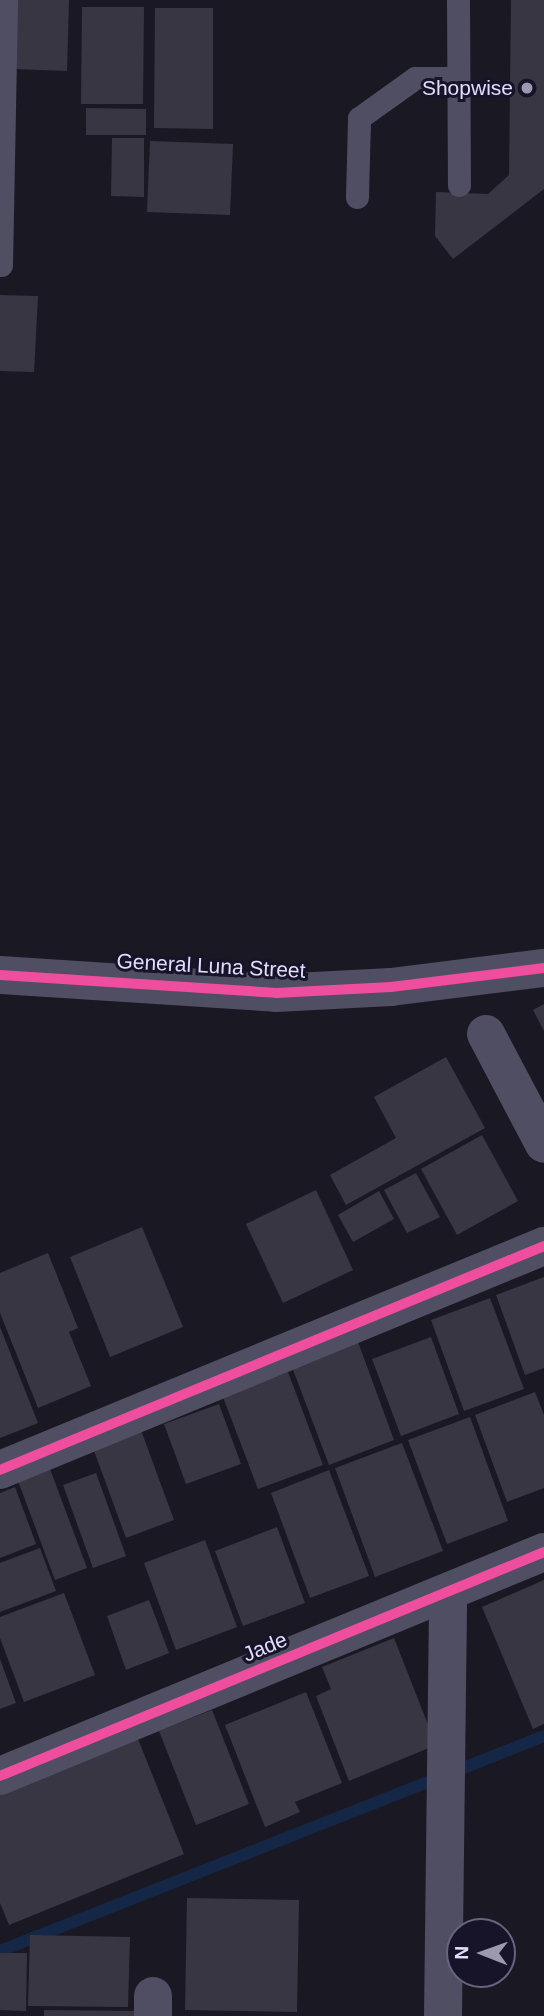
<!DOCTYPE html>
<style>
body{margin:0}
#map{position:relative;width:544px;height:2016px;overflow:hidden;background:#1a1823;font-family:Arial,sans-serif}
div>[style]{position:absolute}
.stream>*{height:12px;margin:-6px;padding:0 6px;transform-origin:6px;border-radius:6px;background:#152747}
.building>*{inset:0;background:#393644}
.service>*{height:23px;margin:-11.5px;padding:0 11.5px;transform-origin:11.5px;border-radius:11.5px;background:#4f4e62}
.minor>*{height:38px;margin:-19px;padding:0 19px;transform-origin:19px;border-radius:19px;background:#4f4e62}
.tertiary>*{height:38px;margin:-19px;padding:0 19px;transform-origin:19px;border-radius:19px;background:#4f4e62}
.cycleway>*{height:10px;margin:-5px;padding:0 5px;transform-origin:5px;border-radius:5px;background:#ef4d9e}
.dots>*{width:19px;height:19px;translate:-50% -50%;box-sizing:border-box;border:4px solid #171328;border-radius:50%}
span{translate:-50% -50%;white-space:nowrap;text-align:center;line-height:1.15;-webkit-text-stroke:6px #171328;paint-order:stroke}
.poi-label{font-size:21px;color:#e1ddfc}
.right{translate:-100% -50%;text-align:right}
.street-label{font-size:21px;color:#e1ddfc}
.north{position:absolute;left:446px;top:1918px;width:70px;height:70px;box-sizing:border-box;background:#171328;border:2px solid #68647d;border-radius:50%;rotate:271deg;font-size:19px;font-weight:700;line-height:28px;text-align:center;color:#e1ddfc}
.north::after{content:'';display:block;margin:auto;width:24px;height:32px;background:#9b98b0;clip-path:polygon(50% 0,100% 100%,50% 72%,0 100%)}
</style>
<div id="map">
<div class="stream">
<i style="left:0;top:1951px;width:585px;rotate:-21.56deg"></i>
</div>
<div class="building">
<i style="clip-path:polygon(16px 0,69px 0,67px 71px,14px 69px)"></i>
<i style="clip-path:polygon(511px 0,544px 0,544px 189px,453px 259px,435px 236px,436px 192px,488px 194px,509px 175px)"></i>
<i style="clip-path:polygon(82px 7px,144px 7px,143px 104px,81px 104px)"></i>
<i style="clip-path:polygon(155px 8px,213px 8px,213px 129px,154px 128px)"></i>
<i style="clip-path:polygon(86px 108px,146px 109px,146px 135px,86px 135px)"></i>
<i style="clip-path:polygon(112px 138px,144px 138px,144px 197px,111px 196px)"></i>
<i style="clip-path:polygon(150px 141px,233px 144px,230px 215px,147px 212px)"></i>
<i style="clip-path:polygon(0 295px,38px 296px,34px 372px,0 371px)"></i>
<i style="clip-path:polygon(544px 1004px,544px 1031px,533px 1010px)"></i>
<i style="clip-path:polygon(446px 1057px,485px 1128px,346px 1205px,330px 1175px,396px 1138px,374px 1097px)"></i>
<i style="clip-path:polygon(482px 1135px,518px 1201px,457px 1235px,421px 1169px)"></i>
<i style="clip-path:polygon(416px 1173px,440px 1217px,407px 1233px,384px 1190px)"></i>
<i style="clip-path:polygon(316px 1190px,353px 1270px,283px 1303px,246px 1224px)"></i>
<i style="clip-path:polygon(379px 1191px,394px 1219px,353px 1242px,338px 1215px)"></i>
<i style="clip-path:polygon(142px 1227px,183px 1327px,110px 1357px,70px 1257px)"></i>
<i style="clip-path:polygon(48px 1253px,78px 1328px,69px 1332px,91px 1386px,38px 1408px,0 1313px,0 1273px)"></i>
<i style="clip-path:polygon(544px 1277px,544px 1368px,525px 1375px,496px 1295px)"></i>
<i style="clip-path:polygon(490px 1298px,524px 1389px,464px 1411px,431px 1320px)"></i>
<i style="clip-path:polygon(0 1327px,38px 1423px,0 1438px)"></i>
<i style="clip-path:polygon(431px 1337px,459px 1414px,401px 1436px,372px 1359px)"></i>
<i style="clip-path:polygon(358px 1342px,394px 1440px,329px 1465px,292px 1367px)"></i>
<i style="clip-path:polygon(288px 1372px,323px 1465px,258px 1489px,223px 1397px)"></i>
<i style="clip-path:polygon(535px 1392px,544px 1415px,544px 1488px,507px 1502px,475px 1415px)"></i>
<i style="clip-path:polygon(219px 1404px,241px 1464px,186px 1484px,164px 1424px)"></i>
<i style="clip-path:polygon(470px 1417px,508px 1521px,447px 1544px,408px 1440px)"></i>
<i style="clip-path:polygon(138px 1422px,174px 1520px,126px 1538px,90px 1440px)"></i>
<i style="clip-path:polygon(402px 1443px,443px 1551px,375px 1577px,335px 1468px)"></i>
<i style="clip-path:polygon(50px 1469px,87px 1568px,55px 1580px,18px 1481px)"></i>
<i style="clip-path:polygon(329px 1470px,369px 1576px,310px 1598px,271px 1493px)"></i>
<i style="clip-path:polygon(96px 1473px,126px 1556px,93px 1568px,63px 1485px)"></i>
<i style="clip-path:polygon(15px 1487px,36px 1544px,0 1558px,0 1493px)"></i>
<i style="clip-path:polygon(277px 1527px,305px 1603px,243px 1626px,215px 1551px)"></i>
<i style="clip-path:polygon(205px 1540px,237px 1627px,176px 1650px,144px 1563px)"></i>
<i style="clip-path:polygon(40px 1548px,56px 1591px,0 1612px,0 1563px)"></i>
<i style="clip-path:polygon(544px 1580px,544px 1724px,533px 1729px,482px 1607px)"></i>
<i style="clip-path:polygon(64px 1593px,95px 1675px,24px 1702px,0 1638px,0 1617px)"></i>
<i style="clip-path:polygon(149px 1600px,169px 1653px,126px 1670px,107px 1616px)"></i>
<i style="clip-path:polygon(394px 1638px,436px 1745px,349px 1781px,316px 1696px,331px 1689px,322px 1667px)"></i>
<i style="clip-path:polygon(0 1659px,16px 1703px,0 1709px)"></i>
<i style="clip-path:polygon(306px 1692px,342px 1783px,295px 1802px,300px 1812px,265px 1827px,225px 1725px)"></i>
<i style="clip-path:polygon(212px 1710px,249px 1804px,196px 1825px,159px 1731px)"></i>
<i style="clip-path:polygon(138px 1739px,184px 1854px,9px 1925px,0 1903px,0 1794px)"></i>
<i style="clip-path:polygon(187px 1898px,299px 1900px,297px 2012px,185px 2010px)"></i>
<i style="clip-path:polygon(30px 1935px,130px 1937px,128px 2007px,28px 2006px)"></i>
<i style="clip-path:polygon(0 1953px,27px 1953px,26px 2011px,0 2010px)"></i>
<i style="clip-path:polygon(44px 2010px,140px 2011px,140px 2016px,44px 2016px)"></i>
</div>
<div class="service">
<i style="left:458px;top:0;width:185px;rotate:89.7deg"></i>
<i style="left:357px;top:197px;width:79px;rotate:-88.5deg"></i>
<i style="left:359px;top:118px;width:69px;rotate:-35.5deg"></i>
<i style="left:415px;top:78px;width:43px"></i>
<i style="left:1px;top:265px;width:265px;rotate:-88.9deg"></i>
</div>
<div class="minor">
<i style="left:486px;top:1034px;width:124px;rotate:62.2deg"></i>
<i style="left:0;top:1470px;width:588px;rotate:-22.38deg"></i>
<i style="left:0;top:1776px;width:588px;rotate:-22.38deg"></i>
<i style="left:153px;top:1996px;width:20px;rotate:90deg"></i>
<i style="left:443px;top:2016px;width:422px;rotate:-89.3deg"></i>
</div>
<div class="tertiary">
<i style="left:0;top:975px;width:277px;rotate:3.7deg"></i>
<i style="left:276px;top:993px;width:115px;rotate:-3deg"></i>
<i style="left:391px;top:987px;width:154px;rotate:-7.1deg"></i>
</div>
<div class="cycleway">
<i style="left:0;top:975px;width:277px;rotate:3.7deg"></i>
<i style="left:276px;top:993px;width:115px;rotate:-3deg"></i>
<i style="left:391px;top:987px;width:154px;rotate:-7.1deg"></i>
<i style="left:0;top:1470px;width:588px;rotate:-22.38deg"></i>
<i style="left:0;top:1776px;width:588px;rotate:-22.38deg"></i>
</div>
<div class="dots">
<i style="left:527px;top:88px;background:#9b98b0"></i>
</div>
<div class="poi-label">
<span class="right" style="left:513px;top:88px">Shopwise</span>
</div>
<div class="street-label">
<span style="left:211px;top:966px;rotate:3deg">General Luna Street</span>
<span style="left:265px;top:1647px;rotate:-22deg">Jade</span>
</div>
<div class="north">N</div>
</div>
